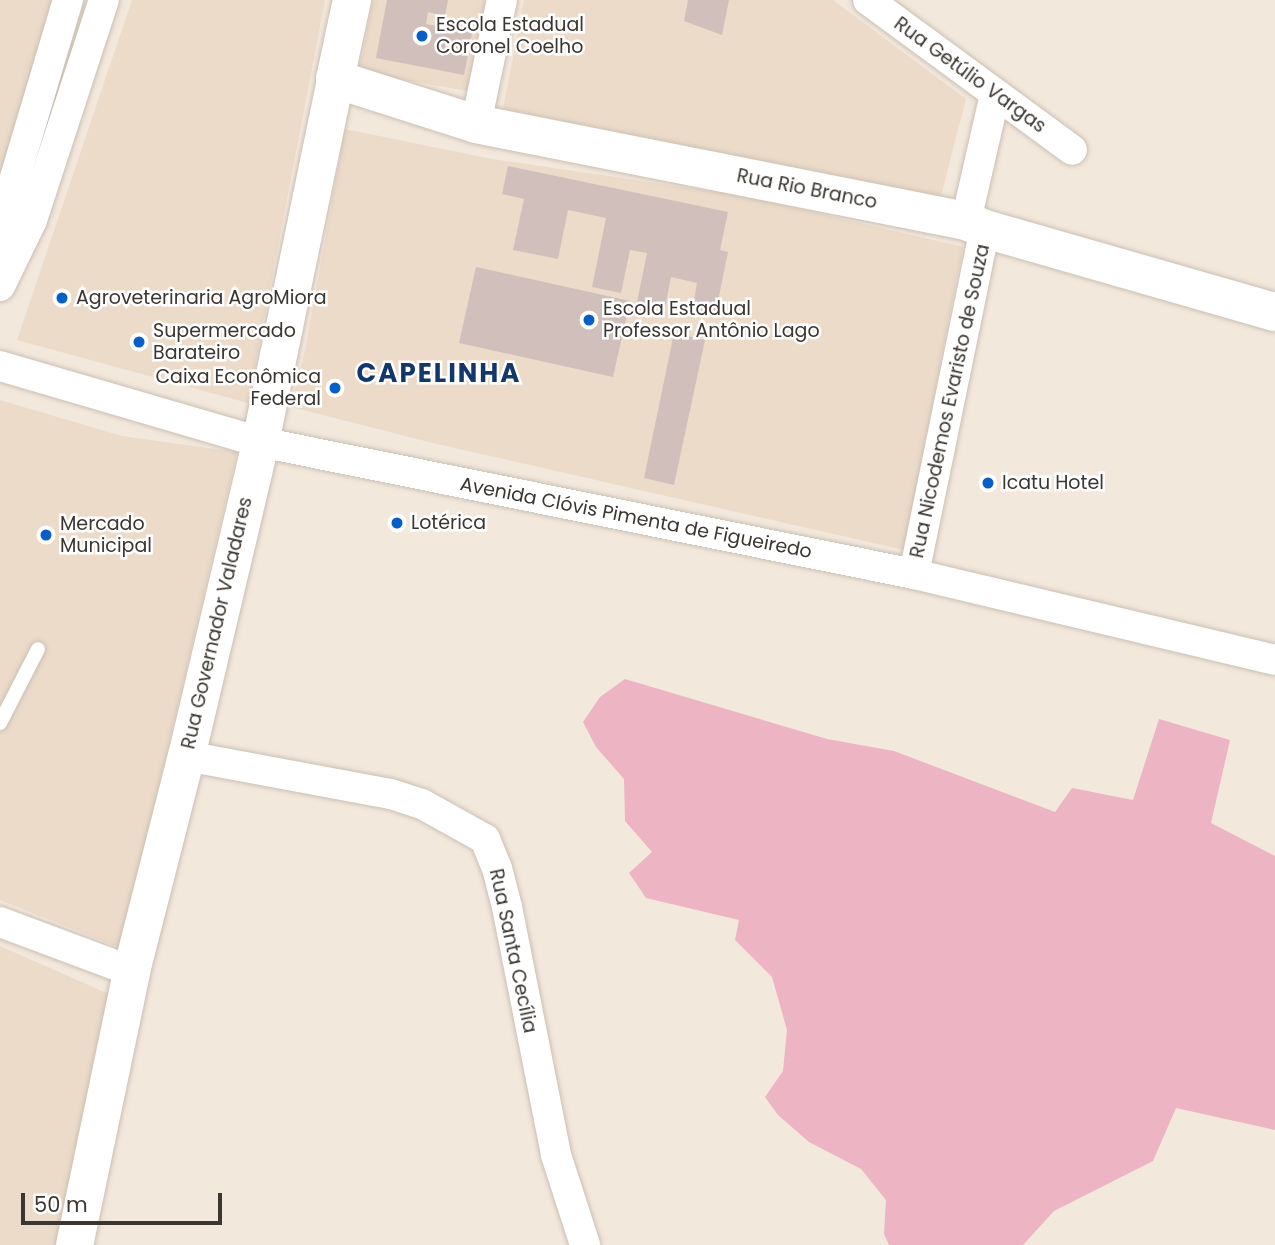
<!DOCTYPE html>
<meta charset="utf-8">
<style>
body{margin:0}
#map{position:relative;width:1275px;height:1245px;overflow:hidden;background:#f3e8dc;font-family:Poppins,sans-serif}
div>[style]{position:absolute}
.built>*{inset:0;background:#ecdbc9}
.green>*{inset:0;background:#edb4c3}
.building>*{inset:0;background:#d0bfba}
.roads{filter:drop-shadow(0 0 2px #cabfb3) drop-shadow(0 0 2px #cabfb3)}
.service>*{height:14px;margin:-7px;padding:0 7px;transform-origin:7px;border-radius:7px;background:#fff}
.minor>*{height:30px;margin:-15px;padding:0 15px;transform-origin:15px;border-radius:15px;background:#fff}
.tertiary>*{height:37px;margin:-18.5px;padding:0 18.5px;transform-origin:18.5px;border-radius:18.5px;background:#fff}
.secondary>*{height:38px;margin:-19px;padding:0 19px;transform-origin:19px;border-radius:19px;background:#fff}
.dots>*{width:19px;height:19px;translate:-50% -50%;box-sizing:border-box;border:4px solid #fff;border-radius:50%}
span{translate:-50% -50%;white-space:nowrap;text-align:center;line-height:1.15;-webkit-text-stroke:5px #fff;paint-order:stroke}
.poi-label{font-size:19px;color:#3a3631}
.left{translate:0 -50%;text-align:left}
.right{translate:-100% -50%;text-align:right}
.street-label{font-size:19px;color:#3a3631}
.district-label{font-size:26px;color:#12376b;font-weight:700;letter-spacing:2px}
.scale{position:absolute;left:21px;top:1193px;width:201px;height:32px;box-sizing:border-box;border:4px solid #3a3631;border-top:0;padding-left:9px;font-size:21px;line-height:24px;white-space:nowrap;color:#3a3631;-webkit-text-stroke:5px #fff;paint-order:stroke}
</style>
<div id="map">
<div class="built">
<i style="clip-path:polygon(0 0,53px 0,0 173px)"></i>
<i style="clip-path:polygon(132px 0,325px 0,248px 403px,17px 340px)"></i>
<i style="clip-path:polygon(373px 0,485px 0,467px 91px,359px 72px)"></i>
<i style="clip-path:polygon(524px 0,833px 0,966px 99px,941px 196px,503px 109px)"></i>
<i style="clip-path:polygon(345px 129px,492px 159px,744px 196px,963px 247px,904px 550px,433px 443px,291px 407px,305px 351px)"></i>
<i style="clip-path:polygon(0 400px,122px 436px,237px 452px,121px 948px,0 900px)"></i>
<i style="clip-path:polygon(0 946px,111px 995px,58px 1245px,0 1245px)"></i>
</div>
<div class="green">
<i style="clip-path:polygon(625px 679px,827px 739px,894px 751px,1055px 812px,1072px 788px,1133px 800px,1159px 719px,1230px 740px,1211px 823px,1275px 856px,1275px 1130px,1176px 1108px,1153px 1161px,1054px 1211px,1023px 1245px,889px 1245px,884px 1234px,886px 1200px,861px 1169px,809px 1142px,778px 1115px,765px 1097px,783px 1071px,787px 1030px,772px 977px,735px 940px,739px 920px,646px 898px,629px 873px,652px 852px,625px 821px,624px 779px,596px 747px,583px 722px,600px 697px)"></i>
</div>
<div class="building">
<i style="clip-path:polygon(387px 0,448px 0,445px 16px,428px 12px,426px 24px,472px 33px,464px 75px,376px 58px)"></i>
<i style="clip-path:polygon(688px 0,729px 0,722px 35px,684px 21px)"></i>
<i style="clip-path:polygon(508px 166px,728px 212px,720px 250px,728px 252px,715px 316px,692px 311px,697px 283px,671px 277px,665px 308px,637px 302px,647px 253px,630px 250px,621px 293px,592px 287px,606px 218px,568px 210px,558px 259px,513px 250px,524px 199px,502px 194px)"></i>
<i style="clip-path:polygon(476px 267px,630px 301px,613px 377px,459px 343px)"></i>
<i style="clip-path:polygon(674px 333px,705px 340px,674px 485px,644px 478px)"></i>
</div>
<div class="roads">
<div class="service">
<i style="left:0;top:723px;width:83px;rotate:-62.8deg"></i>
</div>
<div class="minor">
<i style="left:868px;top:0;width:253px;rotate:36.3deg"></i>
<i style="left:476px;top:124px;width:127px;rotate:-78.2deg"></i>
<i style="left:966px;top:221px;width:130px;rotate:-77.1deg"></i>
<i style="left:0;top:255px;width:44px;rotate:-83.5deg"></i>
<i style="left:5px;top:211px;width:220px;rotate:-73.4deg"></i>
<i style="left:0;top:286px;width:73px;rotate:-64.1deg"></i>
<i style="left:32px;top:220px;width:231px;rotate:-71.9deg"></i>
<i style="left:0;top:366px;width:271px;rotate:16.3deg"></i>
<i style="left:260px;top:442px;width:667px;rotate:11.41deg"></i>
<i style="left:914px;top:574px;width:371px;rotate:13.4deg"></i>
<i style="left:914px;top:574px;width:352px;rotate:-78.4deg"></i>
<i style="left:186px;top:756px;width:208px;rotate:10.5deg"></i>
<i style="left:391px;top:794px;width:33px;rotate:18deg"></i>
<i style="left:422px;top:804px;width:72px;rotate:29.1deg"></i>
<i style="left:485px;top:839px;width:31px;rotate:68deg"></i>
<i style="left:497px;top:868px;width:40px;rotate:75.6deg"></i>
<i style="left:507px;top:907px;width:253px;rotate:78.8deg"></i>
<i style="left:556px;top:1155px;width:95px;rotate:72.1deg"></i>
<i style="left:0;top:922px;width:140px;rotate:20.5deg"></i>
</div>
<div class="tertiary">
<i style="left:74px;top:1245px;width:280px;rotate:-78.2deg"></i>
<i style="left:131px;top:971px;width:222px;rotate:-75.7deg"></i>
<i style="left:186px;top:756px;width:323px;rotate:-76.7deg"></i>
<i style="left:260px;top:442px;width:371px;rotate:-78.3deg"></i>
</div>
<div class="secondary">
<i style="left:352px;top:0;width:81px;rotate:102.1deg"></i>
<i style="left:335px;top:79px;width:148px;rotate:17.7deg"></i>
<i style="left:476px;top:124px;width:500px;rotate:11.2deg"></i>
<i style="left:966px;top:221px;width:21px;rotate:23deg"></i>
<i style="left:985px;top:229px;width:302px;rotate:16deg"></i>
</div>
</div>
<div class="dots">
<i style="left:422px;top:36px;background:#075ec7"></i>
<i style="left:62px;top:298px;background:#075ec7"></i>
<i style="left:589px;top:320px;background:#075ec7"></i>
<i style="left:139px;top:342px;background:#075ec7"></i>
<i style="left:335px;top:388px;background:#075ec7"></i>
<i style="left:988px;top:483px;background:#075ec7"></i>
<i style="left:397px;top:523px;background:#075ec7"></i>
<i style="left:46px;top:535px;background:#075ec7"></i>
</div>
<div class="poi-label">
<span class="left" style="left:436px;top:36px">Escola Estadual<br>Coronel Coelho</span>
<span class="left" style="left:76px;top:298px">Agroveterinaria AgroMiora</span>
<span class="left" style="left:603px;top:320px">Escola Estadual<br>Professor Antônio Lago</span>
<span class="left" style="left:153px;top:342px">Supermercado<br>Barateiro</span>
<span class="right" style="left:321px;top:388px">Caixa Econômica<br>Federal</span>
<span class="left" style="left:1002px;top:483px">Icatu Hotel</span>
<span class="left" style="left:411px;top:523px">Lotérica</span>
<span class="left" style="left:60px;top:535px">Mercado<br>Municipal</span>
</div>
<div class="street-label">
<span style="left:970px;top:75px;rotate:36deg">Rua Getúlio Vargas</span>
<span style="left:807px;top:189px;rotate:11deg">Rua Rio Branco</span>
<span style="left:950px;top:401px;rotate:-78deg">Rua Nicodemos Evaristo de Souza</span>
<span style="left:636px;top:518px;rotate:11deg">Avenida Clóvis Pimenta de Figueiredo</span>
<span style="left:217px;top:623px;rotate:-77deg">Rua Governador Valadares</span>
<span style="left:513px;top:951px;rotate:78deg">Rua Santa Cecília</span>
</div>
<div class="district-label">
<span style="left:439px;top:374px">CAPELINHA</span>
</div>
<div class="scale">50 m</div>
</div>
